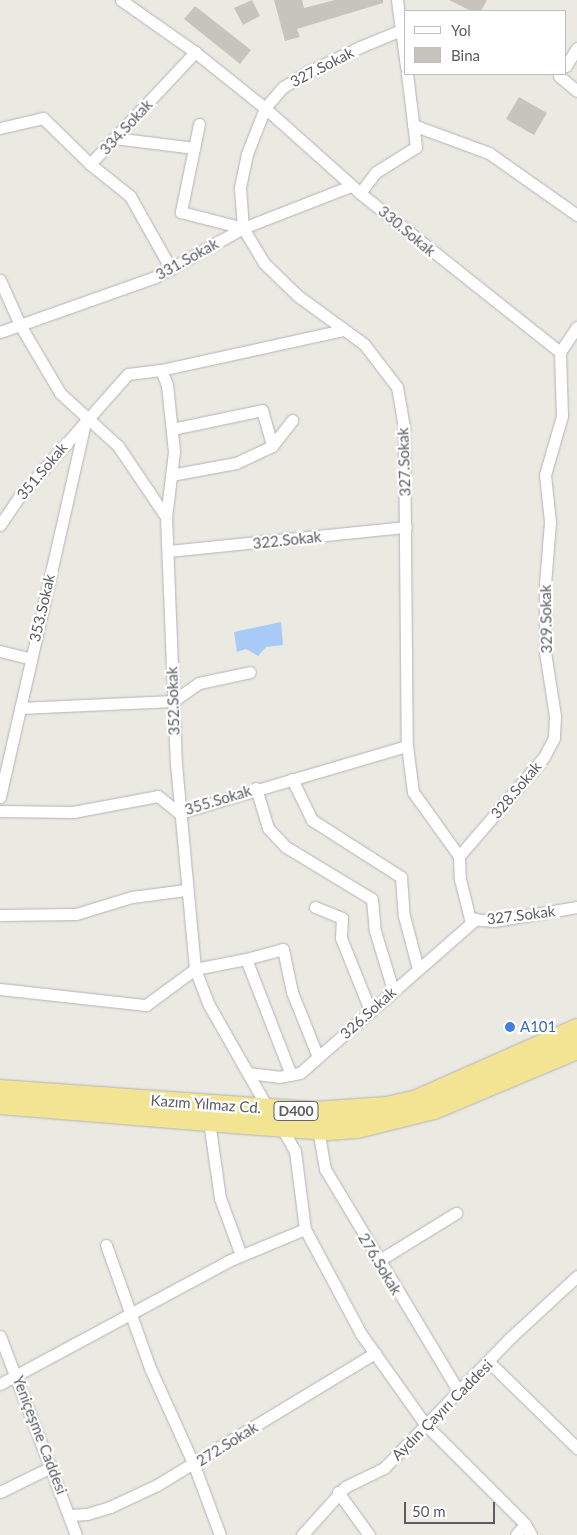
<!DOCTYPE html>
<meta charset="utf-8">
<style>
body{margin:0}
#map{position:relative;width:577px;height:1535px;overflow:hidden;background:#ebeae2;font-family:Lato,sans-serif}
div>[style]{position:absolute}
.water>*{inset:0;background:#a7cbf6}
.building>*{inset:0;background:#c7c4be}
.roads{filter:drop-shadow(0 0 1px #b2b3b8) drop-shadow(0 0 1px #b2b3b8)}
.street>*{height:11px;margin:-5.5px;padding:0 5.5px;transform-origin:5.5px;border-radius:5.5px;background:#fff}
.highway>*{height:20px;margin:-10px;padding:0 10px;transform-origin:10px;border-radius:10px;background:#f2e492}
.dots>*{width:14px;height:14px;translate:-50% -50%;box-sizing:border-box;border:2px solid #fff;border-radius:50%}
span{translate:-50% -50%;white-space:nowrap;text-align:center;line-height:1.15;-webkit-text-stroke:4.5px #fff;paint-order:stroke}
.shield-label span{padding:1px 4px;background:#fff;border:1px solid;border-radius:4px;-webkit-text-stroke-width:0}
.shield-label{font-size:14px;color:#5a5c61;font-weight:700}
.street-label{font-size:15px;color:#5a5c61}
.shop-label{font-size:15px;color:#366cbe}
.left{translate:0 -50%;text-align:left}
.legend{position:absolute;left:404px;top:10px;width:162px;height:65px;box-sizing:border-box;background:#fff;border:1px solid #bdbec0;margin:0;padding:6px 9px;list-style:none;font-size:15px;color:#5a5c61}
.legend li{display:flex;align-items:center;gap:10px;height:25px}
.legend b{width:25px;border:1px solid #bdbec0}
.scale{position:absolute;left:404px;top:1502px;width:91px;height:22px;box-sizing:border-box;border:2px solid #5a5c61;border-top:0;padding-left:6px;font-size:15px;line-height:18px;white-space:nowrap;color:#5a5c61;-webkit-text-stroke:4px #fff;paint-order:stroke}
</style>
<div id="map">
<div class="water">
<i style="clip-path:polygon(281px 622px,283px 645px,266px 647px,258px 656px,246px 649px,237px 652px,234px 632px)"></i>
</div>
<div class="building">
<i style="clip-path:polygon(252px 0,260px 16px,243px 25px,234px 8px)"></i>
<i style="clip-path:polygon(274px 0,302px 0,304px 8px,335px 0,383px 0,383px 3px,297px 29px,300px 37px,285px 41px)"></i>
<i style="clip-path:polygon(449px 0,487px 0,481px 11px,471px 11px)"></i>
<i style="clip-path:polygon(195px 6px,251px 50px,240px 64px,184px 19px)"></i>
<i style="clip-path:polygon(519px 97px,547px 113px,534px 135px,506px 119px)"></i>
</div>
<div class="roads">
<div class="street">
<i style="left:121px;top:0;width:90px;rotate:35.1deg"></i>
<i style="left:195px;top:52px;width:90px;rotate:38.7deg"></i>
<i style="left:265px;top:108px;width:127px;rotate:41.8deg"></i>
<i style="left:360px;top:193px;width:256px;rotate:38.5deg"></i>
<i style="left:560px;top:352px;width:64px;rotate:88.2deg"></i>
<i style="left:562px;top:416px;width:61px;rotate:106.1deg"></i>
<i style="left:545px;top:475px;width:47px;rotate:83.9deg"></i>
<i style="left:550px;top:522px;width:62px;rotate:94.6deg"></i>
<i style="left:545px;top:584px;width:68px;rotate:90deg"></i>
<i style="left:545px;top:652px;width:65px;rotate:81.1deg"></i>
<i style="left:555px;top:716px;width:22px;rotate:93deg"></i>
<i style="left:554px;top:738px;width:21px;rotate:118deg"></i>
<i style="left:544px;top:757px;width:130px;rotate:130.6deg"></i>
<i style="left:397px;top:0;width:68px;rotate:82.3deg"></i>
<i style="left:406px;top:32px;width:5px;rotate:-158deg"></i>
<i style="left:401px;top:30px;width:44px;rotate:157.5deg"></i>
<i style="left:360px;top:47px;width:58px;rotate:154.3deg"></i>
<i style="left:308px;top:72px;width:29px;rotate:149deg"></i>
<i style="left:283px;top:87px;width:28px;rotate:131deg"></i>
<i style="left:265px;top:108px;width:49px;rotate:111.4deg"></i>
<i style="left:247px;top:154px;width:35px;rotate:102deg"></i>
<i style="left:240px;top:188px;width:40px;rotate:85.7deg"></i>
<i style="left:243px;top:228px;width:41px;rotate:59deg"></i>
<i style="left:264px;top:263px;width:47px;rotate:44.1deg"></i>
<i style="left:298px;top:296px;width:82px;rotate:36deg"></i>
<i style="left:364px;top:344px;width:54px;rotate:52.5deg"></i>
<i style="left:397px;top:387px;width:41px;rotate:80.1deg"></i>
<i style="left:404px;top:427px;width:319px;rotate:89.5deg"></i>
<i style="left:407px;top:746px;width:46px;rotate:82.6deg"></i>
<i style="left:413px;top:792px;width:79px;rotate:54.3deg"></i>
<i style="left:459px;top:856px;width:23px;rotate:88deg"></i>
<i style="left:460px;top:879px;width:41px;rotate:76deg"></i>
<i style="left:470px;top:919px;width:24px;rotate:5deg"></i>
<i style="left:494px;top:921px;width:84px;rotate:-9.6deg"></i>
<i style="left:566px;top:66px;width:21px;rotate:-59deg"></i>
<i style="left:559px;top:76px;width:23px;rotate:40deg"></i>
<i style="left:199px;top:124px;width:90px;rotate:101.6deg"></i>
<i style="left:181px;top:212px;width:64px;rotate:14.5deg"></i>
<i style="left:413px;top:125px;width:81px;rotate:20.2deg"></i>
<i style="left:489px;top:153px;width:108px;rotate:35.2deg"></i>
<i style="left:0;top:128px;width:44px;rotate:-13.1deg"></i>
<i style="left:43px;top:118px;width:66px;rotate:44.4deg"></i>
<i style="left:90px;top:164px;width:154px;rotate:-46.8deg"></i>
<i style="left:114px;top:138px;width:81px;rotate:7.1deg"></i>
<i style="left:90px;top:164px;width:51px;rotate:38.7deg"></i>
<i style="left:130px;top:196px;width:84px;rotate:60.7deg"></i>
<i style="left:360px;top:193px;width:26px;rotate:-53deg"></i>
<i style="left:376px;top:172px;width:47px;rotate:-32deg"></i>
<i style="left:416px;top:147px;width:74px;rotate:-97deg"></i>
<i style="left:0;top:280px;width:49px;rotate:66deg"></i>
<i style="left:20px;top:325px;width:79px;rotate:59.5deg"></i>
<i style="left:60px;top:393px;width:79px;rotate:42.4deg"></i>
<i style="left:118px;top:446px;width:86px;rotate:55.9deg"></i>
<i style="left:166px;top:517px;width:247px;rotate:87.7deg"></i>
<i style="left:176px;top:764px;width:206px;rotate:84.7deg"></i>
<i style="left:195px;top:969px;width:39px;rotate:69deg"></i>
<i style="left:209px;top:1005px;width:120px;rotate:60.4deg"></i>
<i style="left:0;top:332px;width:164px;rotate:-19.5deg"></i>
<i style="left:155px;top:277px;width:101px;rotate:-29.1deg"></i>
<i style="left:243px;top:228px;width:116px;rotate:-21.3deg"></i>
<i style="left:560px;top:352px;width:30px;rotate:-56deg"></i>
<i style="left:161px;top:370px;width:186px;rotate:-12.4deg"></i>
<i style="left:172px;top:429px;width:92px;rotate:-11.9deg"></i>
<i style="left:262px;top:410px;width:37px;rotate:74deg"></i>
<i style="left:171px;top:475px;width:66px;rotate:-10.5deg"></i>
<i style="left:236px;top:463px;width:40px;rotate:-25deg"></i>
<i style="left:272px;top:446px;width:33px;rotate:-52deg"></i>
<i style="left:0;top:525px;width:34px;rotate:-56deg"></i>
<i style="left:19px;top:497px;width:164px;rotate:-48.5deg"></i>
<i style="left:128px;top:374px;width:33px;rotate:-7deg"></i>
<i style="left:161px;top:370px;width:16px;rotate:68deg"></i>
<i style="left:167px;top:385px;width:67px;rotate:84deg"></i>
<i style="left:174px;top:452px;width:65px;rotate:97deg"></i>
<i style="left:169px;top:551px;width:238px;rotate:-5.8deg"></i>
<i style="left:0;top:651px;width:32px;rotate:14deg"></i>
<i style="left:20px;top:708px;width:153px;rotate:-2.6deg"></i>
<i style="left:173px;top:701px;width:32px;rotate:-35deg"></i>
<i style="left:199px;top:683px;width:52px;rotate:-12.2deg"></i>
<i style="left:292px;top:779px;width:46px;rotate:64deg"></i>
<i style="left:312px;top:820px;width:106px;rotate:32.6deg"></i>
<i style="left:401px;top:877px;width:39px;rotate:86deg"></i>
<i style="left:404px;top:916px;width:55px;rotate:75.2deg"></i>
<i style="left:256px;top:788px;width:42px;rotate:73.3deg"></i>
<i style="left:268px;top:828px;width:26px;rotate:47deg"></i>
<i style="left:286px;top:847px;width:100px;rotate:31.2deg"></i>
<i style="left:372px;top:899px;width:32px;rotate:85deg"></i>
<i style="left:375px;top:931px;width:62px;rotate:73deg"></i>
<i style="left:0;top:797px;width:388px;rotate:-77.2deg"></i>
<i style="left:0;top:811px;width:73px;rotate:0.8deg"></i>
<i style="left:73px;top:812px;width:86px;rotate:-10.7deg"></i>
<i style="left:158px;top:796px;width:27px;rotate:39deg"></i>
<i style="left:179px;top:813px;width:238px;rotate:-16.4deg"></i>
<i style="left:315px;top:907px;width:29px;rotate:22deg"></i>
<i style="left:342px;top:918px;width:20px;rotate:93deg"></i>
<i style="left:341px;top:938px;width:78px;rotate:68.1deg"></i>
<i style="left:0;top:915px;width:76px;rotate:-0.8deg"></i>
<i style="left:76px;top:914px;width:59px;rotate:-16.9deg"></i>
<i style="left:132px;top:897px;width:54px;rotate:-7.4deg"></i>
<i style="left:246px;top:959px;width:38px;rotate:-15deg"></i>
<i style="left:283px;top:949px;width:44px;rotate:78.2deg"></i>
<i style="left:292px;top:992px;width:70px;rotate:68.2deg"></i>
<i style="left:0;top:989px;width:147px;rotate:6.3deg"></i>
<i style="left:146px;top:1005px;width:61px;rotate:-36.3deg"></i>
<i style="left:195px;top:969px;width:52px;rotate:-11.1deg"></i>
<i style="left:246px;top:959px;width:124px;rotate:68.8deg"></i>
<i style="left:248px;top:1073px;width:31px;rotate:7deg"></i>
<i style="left:279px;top:1077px;width:21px;rotate:-11deg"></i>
<i style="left:300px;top:1073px;width:234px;rotate:-41.2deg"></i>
<i style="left:209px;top:1121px;width:78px;rotate:81.9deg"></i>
<i style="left:220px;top:1198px;width:61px;rotate:69.8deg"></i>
<i style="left:281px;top:1126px;width:29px;rotate:61deg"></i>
<i style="left:295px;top:1151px;width:79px;rotate:82.7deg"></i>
<i style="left:305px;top:1229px;width:119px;rotate:61.9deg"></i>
<i style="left:361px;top:1334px;width:110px;rotate:54.6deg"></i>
<i style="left:425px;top:1424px;width:141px;rotate:45deg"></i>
<i style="left:525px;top:1524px;width:13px;rotate:61deg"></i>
<i style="left:318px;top:1129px;width:41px;rotate:80.1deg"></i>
<i style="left:325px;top:1169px;width:260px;rotate:59deg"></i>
<i style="left:106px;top:1245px;width:131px;rotate:70.3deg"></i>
<i style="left:150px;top:1368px;width:107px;rotate:65.6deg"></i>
<i style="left:194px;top:1465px;width:75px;rotate:69.6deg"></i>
<i style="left:378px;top:1261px;width:92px;rotate:-31.6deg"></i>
<i style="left:0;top:1336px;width:213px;rotate:69.1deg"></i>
<i style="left:490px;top:1363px;width:122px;rotate:44.3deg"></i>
<i style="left:0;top:1384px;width:259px;rotate:-28.3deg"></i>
<i style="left:228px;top:1261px;width:83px;rotate:-22.6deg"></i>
<i style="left:0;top:1492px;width:57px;rotate:-26.1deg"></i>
<i style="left:338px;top:1492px;width:53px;rotate:54.2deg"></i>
<i style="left:70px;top:1515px;width:17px;rotate:-3deg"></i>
<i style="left:87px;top:1514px;width:24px;rotate:-17deg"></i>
<i style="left:110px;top:1507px;width:52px;rotate:-25.1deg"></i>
<i style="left:157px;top:1485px;width:255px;rotate:-31.2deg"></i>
<i style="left:302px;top:1535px;width:64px;rotate:-48.1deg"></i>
<i style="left:345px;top:1487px;width:43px;rotate:-26deg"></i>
<i style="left:384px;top:1468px;width:182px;rotate:-45.9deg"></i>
<i style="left:511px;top:1337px;width:90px;rotate:-42.7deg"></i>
<i style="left:516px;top:1535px;width:14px;rotate:-51deg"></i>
</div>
<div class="highway">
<i style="left:0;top:1090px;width:314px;rotate:4deg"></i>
<i style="left:313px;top:1112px;width:74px;rotate:-3.9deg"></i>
<i style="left:387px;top:1107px;width:31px;rotate:-13deg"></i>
<i style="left:417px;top:1100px;width:175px;rotate:-23.9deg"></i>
<i style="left:0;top:1104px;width:246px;rotate:4.7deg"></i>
<i style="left:245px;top:1124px;width:83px;rotate:4.1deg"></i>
<i style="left:328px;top:1130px;width:29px;rotate:-4deg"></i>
<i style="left:357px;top:1128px;width:79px;rotate:-13.9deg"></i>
<i style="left:434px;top:1109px;width:155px;rotate:-22.8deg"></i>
</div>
</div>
<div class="dots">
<i style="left:510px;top:1027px;background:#3f7fe0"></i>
</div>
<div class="shield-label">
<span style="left:296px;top:1111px">D400</span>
</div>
<div class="street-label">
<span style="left:322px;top:67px;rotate:-27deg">327.Sokak</span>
<span style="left:126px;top:127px;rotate:-47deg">334.Sokak</span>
<span style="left:407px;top:231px;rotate:40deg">330.Sokak</span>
<span style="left:187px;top:259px;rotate:-29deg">331.Sokak</span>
<span style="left:404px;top:462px;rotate:-92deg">327.Sokak</span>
<span style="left:42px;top:471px;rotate:-50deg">351.Sokak</span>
<span style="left:287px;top:540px;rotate:-6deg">322.Sokak</span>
<span style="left:42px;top:608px;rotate:-77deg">353.Sokak</span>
<span style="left:546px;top:619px;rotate:-91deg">329.Sokak</span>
<span style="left:173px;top:701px;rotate:-92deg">352.Sokak</span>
<span style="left:516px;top:790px;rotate:-50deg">328.Sokak</span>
<span style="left:218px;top:800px;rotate:-17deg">355.Sokak</span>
<span style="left:521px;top:915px;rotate:-7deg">327.Sokak</span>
<span style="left:368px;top:1013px;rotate:-42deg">326.Sokak</span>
<span style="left:206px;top:1104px;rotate:4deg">Kazım Yılmaz Cd.</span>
<span style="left:380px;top:1264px;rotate:59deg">276.Sokak</span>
<span style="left:442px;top:1410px;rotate:-45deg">Aydın Çayırı Caddesi</span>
<span style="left:40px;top:1435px;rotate:69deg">Yeniçeşme Caddesi</span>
<span style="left:227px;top:1444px;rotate:-32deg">272.Sokak</span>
</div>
<div class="shop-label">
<span class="left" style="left:520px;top:1027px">A101</span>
</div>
<ul class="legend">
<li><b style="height:6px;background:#fff"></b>Yol</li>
<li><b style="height:14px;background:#c7c4be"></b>Bina</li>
</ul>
<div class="scale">50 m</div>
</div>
